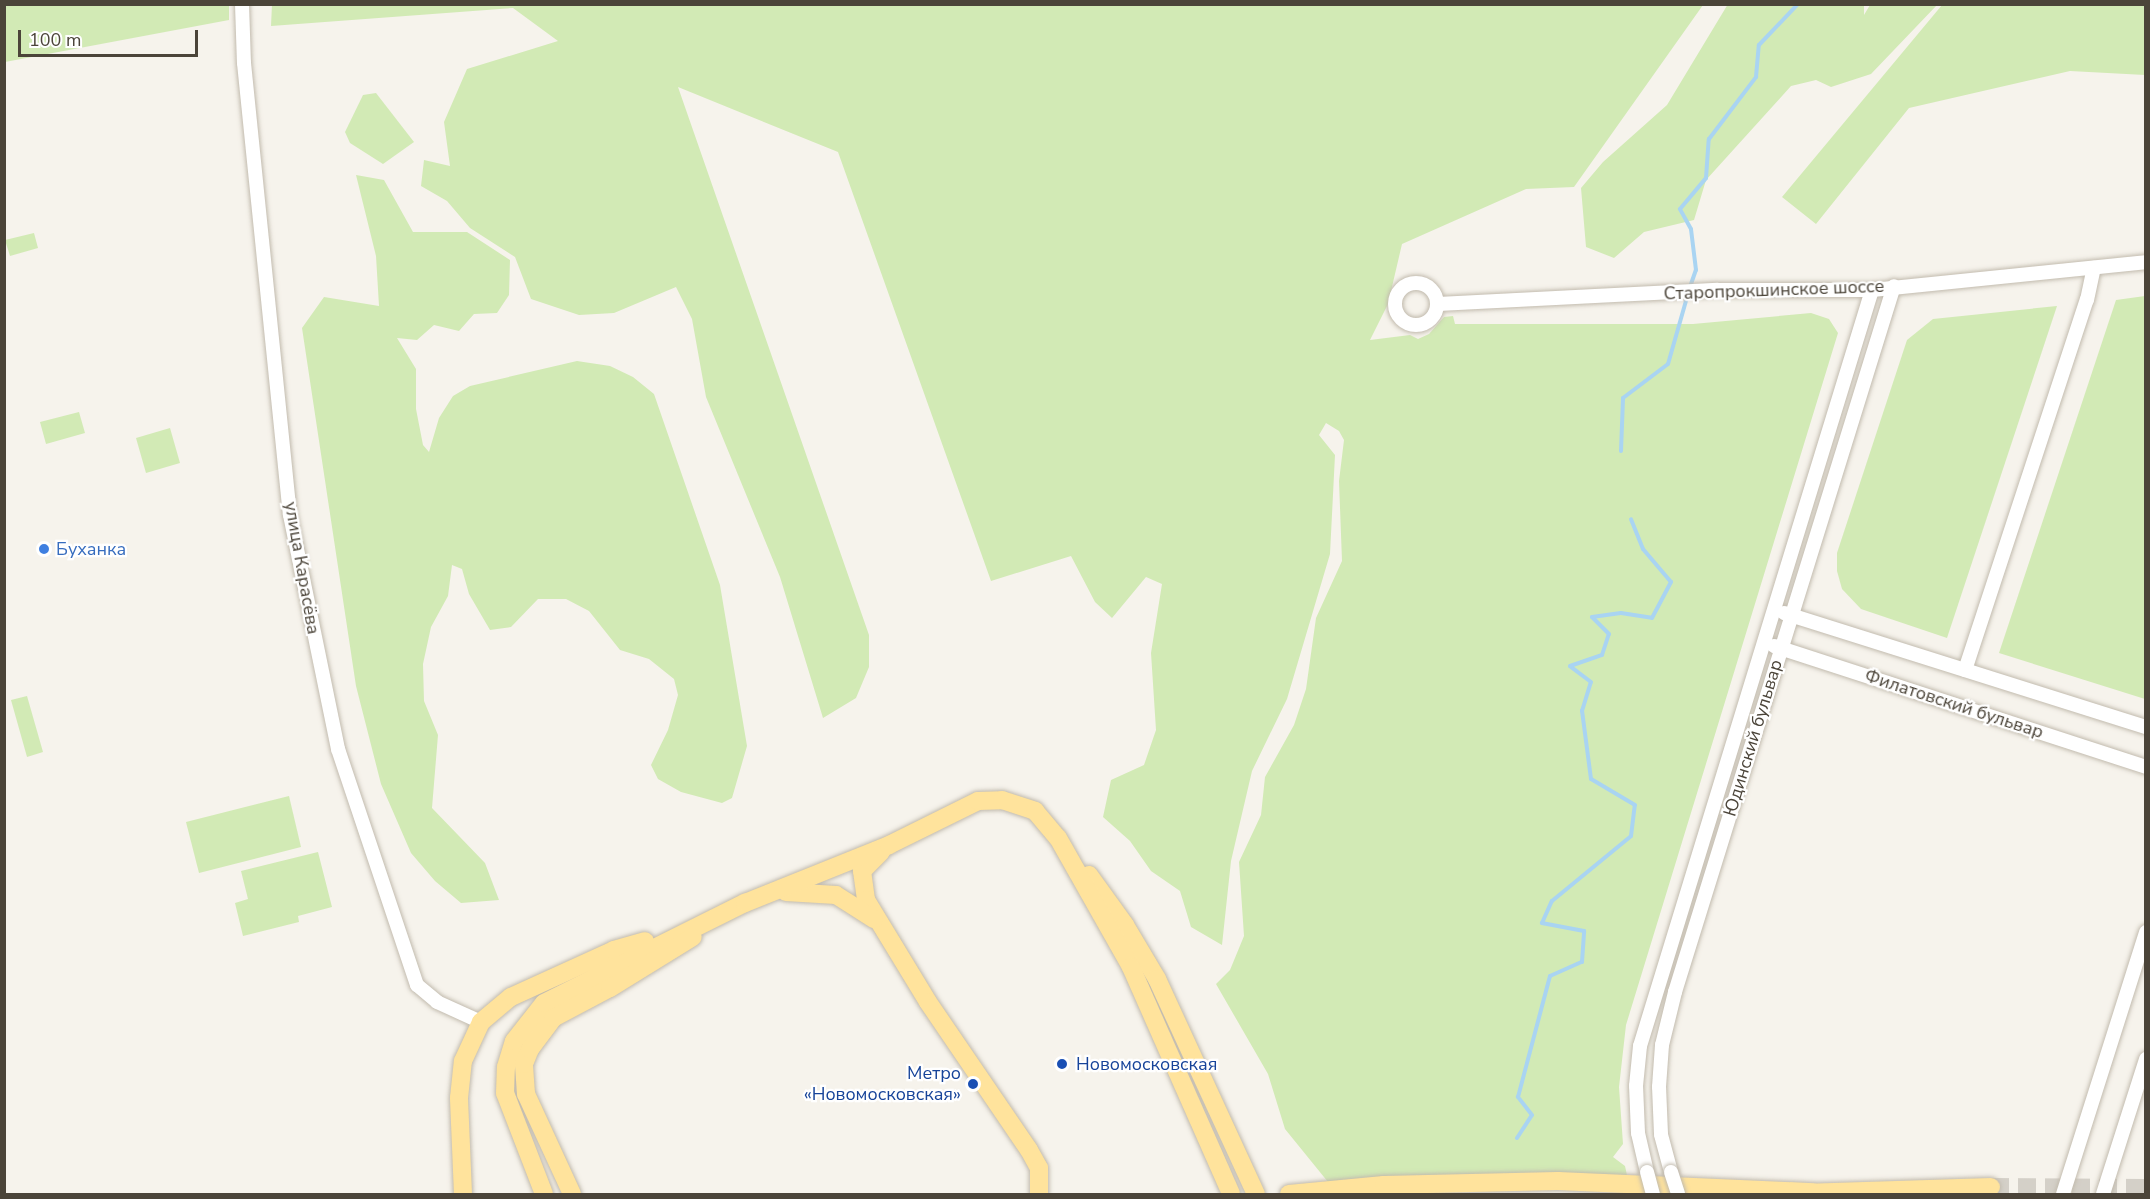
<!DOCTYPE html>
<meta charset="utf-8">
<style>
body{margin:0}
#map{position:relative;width:2150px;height:1199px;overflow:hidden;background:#f6f3ec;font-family:"Nunito Sans",sans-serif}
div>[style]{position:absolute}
.green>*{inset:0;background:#d2eab5}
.stream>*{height:4px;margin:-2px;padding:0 2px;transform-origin:2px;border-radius:2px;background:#a9d4f2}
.major-tunnel>*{height:18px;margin-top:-9px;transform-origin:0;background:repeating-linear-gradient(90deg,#d4d0c8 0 18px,transparent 0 27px)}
.roads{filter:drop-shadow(0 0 2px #c2bbae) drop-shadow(0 0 2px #c2bbae)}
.minor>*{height:14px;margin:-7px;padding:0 7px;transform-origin:7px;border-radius:7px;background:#fff}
.minor>.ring{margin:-7px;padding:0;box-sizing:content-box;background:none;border:14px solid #fff;border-radius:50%}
.major>*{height:18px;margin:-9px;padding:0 9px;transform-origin:9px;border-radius:9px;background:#ffe39c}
.bridges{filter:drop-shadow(0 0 2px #c2bbae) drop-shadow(0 0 2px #c2bbae)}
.minor-bridge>*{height:14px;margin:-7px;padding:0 7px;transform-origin:7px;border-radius:7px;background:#fff}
.dots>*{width:16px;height:16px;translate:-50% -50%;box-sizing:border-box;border:3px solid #fff;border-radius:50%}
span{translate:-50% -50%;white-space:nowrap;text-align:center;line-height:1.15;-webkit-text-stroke:4.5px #fff;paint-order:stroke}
.street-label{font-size:18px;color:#4b4439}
.shop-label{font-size:18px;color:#366cbe}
.left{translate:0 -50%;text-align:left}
.transit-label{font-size:18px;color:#164399}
.right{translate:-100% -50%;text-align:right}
.frame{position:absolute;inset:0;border:6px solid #4b4439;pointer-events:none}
.scale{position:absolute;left:18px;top:30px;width:180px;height:27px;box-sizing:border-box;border:3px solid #4b4439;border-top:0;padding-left:8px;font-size:18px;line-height:21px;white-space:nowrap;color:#4b4439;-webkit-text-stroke:4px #fff;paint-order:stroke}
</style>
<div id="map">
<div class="green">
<i style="clip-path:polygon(5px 4px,229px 5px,229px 20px,5px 62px)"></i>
<i style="clip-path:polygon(272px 4px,1703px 5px,1574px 187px,1526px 189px,1402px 244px,1388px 304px,1370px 340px,1410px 335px,1418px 339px,1429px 334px,1444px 317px,1453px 316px,1455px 324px,1693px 324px,1811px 313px,1829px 319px,1838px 333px,1626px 1025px,1619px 1087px,1623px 1144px,1613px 1157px,1625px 1166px,1628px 1180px,1328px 1182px,1285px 1129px,1268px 1074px,1216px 984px,1230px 970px,1244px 936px,1239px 862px,1261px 815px,1265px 777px,1294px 725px,1306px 689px,1316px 618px,1342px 561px,1339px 481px,1344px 440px,1339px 431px,1326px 423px,1319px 435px,1335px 455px,1330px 554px,1287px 699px,1252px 771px,1231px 861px,1222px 945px,1191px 927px,1180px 891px,1151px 871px,1130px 841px,1103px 817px,1111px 780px,1144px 765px,1156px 730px,1151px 653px,1162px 584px,1146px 577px,1112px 618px,1095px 602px,1071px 556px,991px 581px,838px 152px,678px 87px,869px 635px,869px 667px,856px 698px,823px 718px,780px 577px,706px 397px,692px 319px,676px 287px,614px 313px,579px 315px,531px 299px,515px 257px,470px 228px,447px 201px,421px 186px,424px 160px,450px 166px,444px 122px,467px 69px,558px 41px,513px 8px,271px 26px)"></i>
<i style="clip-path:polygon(1728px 4px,1864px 5px,1864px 15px,1870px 5px,1937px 5px,1871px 74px,1831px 87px,1816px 80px,1791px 86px,1706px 180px,1694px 220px,1644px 232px,1614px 258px,1586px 247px,1581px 188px,1603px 162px,1667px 105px)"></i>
<i style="clip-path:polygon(1942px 5px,2145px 5px,2145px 75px,2070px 71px,1909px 108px,1816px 224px,1782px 197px)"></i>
<i style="clip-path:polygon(376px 93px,414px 142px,383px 164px,350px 143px,345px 132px,363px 95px)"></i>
<i style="clip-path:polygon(356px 175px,384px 180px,413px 232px,467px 232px,510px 260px,509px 295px,497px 313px,474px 314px,459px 331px,434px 325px,417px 340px,397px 338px,416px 369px,416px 409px,423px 445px,429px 452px,439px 418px,453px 396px,470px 386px,577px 361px,610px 366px,633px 377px,654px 394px,720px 585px,747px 746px,732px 798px,722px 803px,681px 792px,658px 779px,651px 765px,668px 730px,678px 695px,674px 679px,649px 659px,620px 650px,589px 611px,566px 599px,538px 599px,511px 627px,490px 630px,469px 594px,462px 569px,452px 565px,448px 596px,431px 627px,423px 664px,424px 701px,438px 735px,432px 808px,485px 863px,499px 900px,461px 903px,435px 881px,411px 853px,381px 784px,356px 686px,302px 328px,324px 297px,379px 306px,376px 256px)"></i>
<i style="clip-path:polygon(34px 233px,38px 248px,10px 256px,5px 240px)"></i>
<i style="clip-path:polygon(2145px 296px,2146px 296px,2145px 699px,1999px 653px,2116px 300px)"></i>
<i style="clip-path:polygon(2057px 306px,1947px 638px,1861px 609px,1842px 589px,1837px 571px,1837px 553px,1907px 340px,1933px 319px)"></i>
<i style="clip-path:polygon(79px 412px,85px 433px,46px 444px,40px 422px)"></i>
<i style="clip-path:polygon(170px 428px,180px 463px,146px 473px,136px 438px)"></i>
<i style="clip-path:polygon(27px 696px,43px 752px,27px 757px,11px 700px)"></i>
<i style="clip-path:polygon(289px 796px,301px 847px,199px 873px,186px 822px)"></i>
<i style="clip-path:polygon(318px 852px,332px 907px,298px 916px,299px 922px,243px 936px,235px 903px,248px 899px,241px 871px)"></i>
</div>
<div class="stream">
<i style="left:1690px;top:287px;width:18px;rotate:-71deg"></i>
<i style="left:1696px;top:270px;width:41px;rotate:-97deg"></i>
<i style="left:1691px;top:229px;width:23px;rotate:-119deg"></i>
<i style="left:1680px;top:209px;width:40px;rotate:-50deg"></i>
<i style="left:1706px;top:178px;width:39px;rotate:-86deg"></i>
<i style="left:1709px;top:139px;width:78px;rotate:-52.8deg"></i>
<i style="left:1756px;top:77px;width:32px;rotate:-85deg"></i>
<i style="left:1759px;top:45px;width:57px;rotate:-46.4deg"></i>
<i style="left:1621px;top:451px;width:53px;rotate:-87.8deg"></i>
<i style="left:1623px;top:398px;width:56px;rotate:-37.1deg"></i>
<i style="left:1668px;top:364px;width:73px;rotate:-74.1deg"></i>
<i style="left:1517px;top:1138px;width:27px;rotate:-57deg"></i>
<i style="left:1532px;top:1115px;width:23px;rotate:-128deg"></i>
<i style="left:1518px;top:1097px;width:125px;rotate:-75.2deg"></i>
<i style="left:1550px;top:976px;width:35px;rotate:-24deg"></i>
<i style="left:1582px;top:962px;width:31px;rotate:-86deg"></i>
<i style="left:1584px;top:931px;width:43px;rotate:-169.2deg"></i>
<i style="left:1542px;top:923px;width:24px;rotate:-66deg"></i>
<i style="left:1552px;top:901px;width:102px;rotate:-39.4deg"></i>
<i style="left:1631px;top:836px;width:31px;rotate:-83deg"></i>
<i style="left:1635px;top:805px;width:51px;rotate:-149.4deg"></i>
<i style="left:1591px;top:779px;width:69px;rotate:-97.5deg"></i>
<i style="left:1582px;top:711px;width:30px;rotate:-73deg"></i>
<i style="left:1591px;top:682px;width:26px;rotate:-143deg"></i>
<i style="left:1570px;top:666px;width:34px;rotate:-19deg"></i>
<i style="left:1602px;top:655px;width:22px;rotate:-72deg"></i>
<i style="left:1609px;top:634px;width:24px;rotate:-135deg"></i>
<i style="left:1592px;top:617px;width:29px;rotate:-8deg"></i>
<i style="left:1621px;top:613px;width:31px;rotate:9deg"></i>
<i style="left:1652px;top:618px;width:41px;rotate:-62.2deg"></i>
<i style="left:1671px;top:582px;width:43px;rotate:-130.3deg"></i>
<i style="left:1643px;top:549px;width:32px;rotate:-112deg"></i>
</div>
<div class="major-tunnel">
<i style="left:1991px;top:1187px;width:155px;rotate:0.4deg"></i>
</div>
<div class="roads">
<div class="minor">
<i style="left:242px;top:4px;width:59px;rotate:88.1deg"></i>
<i style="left:244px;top:63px;width:454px;rotate:84.2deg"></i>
<i style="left:290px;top:515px;width:239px;rotate:78.4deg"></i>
<i style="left:338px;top:749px;width:249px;rotate:71.5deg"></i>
<i style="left:417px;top:985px;width:26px;rotate:40deg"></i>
<i style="left:437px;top:1002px;width:48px;rotate:24.4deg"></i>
<i class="ring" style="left:1395px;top:283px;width:28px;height:28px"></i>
<i style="left:1438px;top:304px;width:280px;rotate:-2.9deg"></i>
<i style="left:1718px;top:290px;width:154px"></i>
<i style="left:1872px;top:290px;width:275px;rotate:-5.8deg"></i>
<i style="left:1784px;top:613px;width:380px;rotate:17.5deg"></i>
<i style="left:1774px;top:646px;width:391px;rotate:18deg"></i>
<i style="left:1965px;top:670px;width:390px;rotate:-71.8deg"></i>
<i style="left:2087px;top:300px;width:33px;rotate:-78deg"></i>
<i style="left:1647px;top:1172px;width:40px;rotate:-103deg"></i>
<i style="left:1638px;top:1133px;width:47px;rotate:-92.4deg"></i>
<i style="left:1636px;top:1086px;width:40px;rotate:-84.3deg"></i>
<i style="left:1640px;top:1046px;width:791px;rotate:-72.94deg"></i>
<i style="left:1671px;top:1172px;width:39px;rotate:-105deg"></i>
<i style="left:1661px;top:1134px;width:47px;rotate:-92.4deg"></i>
<i style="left:1659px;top:1087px;width:42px;rotate:-85.9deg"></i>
<i style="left:1662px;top:1045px;width:55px;rotate:-76.2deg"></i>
<i style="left:1675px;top:992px;width:739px;rotate:-72.77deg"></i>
<i style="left:2063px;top:1194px;width:275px;rotate:-72.4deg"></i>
<i style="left:2103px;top:1194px;width:142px;rotate:-72.3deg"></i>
</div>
<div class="major">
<i style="left:881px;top:852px;width:27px;rotate:135deg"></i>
<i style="left:862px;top:871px;width:29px;rotate:82deg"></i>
<i style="left:866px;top:900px;width:119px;rotate:58.7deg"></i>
<i style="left:928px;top:1002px;width:179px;rotate:55.7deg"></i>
<i style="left:1029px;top:1150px;width:21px;rotate:61deg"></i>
<i style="left:1039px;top:1168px;width:26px;rotate:90deg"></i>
<i style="left:1089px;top:875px;width:62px;rotate:54.2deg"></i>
<i style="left:1125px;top:925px;width:63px;rotate:59.3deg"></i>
<i style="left:1157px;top:979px;width:237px;rotate:65.3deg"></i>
<i style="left:786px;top:892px;width:50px;rotate:3.4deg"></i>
<i style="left:836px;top:895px;width:45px;rotate:32.3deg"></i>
<i style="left:1803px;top:1193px;width:188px;rotate:-1.8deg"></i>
<i style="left:463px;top:1194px;width:96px;rotate:-92.4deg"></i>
<i style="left:459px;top:1098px;width:37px;rotate:-84deg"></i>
<i style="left:463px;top:1061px;width:43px;rotate:-65.2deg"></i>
<i style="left:481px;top:1022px;width:39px;rotate:-40deg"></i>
<i style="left:511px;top:997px;width:113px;rotate:-24.5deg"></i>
<i style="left:614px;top:950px;width:32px;rotate:-16deg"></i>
<i style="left:544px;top:1194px;width:108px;rotate:-111.1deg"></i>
<i style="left:505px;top:1093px;width:26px;rotate:-88deg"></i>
<i style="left:506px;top:1067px;width:27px;rotate:-73deg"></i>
<i style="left:514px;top:1041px;width:48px;rotate:-51.7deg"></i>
<i style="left:544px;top:1003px;width:225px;rotate:-26.5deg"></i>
<i style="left:745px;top:903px;width:155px;rotate:-21.9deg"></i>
<i style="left:889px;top:845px;width:99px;rotate:-26.3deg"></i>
<i style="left:978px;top:801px;width:24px;rotate:-2deg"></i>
<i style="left:1002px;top:800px;width:35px;rotate:18deg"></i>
<i style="left:1035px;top:811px;width:35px;rotate:50deg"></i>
<i style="left:1058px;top:838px;width:148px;rotate:60.5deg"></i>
<i style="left:1131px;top:967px;width:248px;rotate:66.2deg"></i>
<i style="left:572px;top:1194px;width:110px;rotate:-114.7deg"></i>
<i style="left:526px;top:1094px;width:30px;rotate:-94deg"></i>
<i style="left:524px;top:1064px;width:16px;rotate:-68deg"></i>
<i style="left:530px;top:1049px;width:39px;rotate:-53deg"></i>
<i style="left:553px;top:1018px;width:64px;rotate:-27.8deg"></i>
<i style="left:610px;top:988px;width:97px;rotate:-31.6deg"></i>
<i style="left:1289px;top:1194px;width:95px;rotate:-5.4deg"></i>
<i style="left:1384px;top:1185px;width:174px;rotate:-1.3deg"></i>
<i style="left:1558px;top:1181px;width:255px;rotate:2.5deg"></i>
</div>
</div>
<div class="bridges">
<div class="minor-bridge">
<i style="left:1647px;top:1172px;width:23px;rotate:75deg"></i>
<i style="left:1671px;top:1172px;width:23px;rotate:72deg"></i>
</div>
</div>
<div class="dots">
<i style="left:44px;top:549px;background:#3f7fe0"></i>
<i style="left:1062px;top:1064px;background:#1a4fb4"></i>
<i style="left:973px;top:1084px;background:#1a4fb4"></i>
</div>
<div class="street-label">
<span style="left:1774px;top:290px;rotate:-2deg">Старопрокшинское шоссе</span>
<span style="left:302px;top:568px;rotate:80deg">улица Карасёва</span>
<span style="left:1954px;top:704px;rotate:18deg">Филатовский бульвар</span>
<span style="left:1753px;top:738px;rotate:-73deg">Юдинский бульвар</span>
</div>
<div class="shop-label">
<span class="left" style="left:56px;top:549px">Буханка</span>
</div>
<div class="transit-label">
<span class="left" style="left:1076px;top:1064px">Новомосковская</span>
<span class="right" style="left:961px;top:1084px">Метро<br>«Новомосковская»</span>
</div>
<div class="frame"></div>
<div class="scale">100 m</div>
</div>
